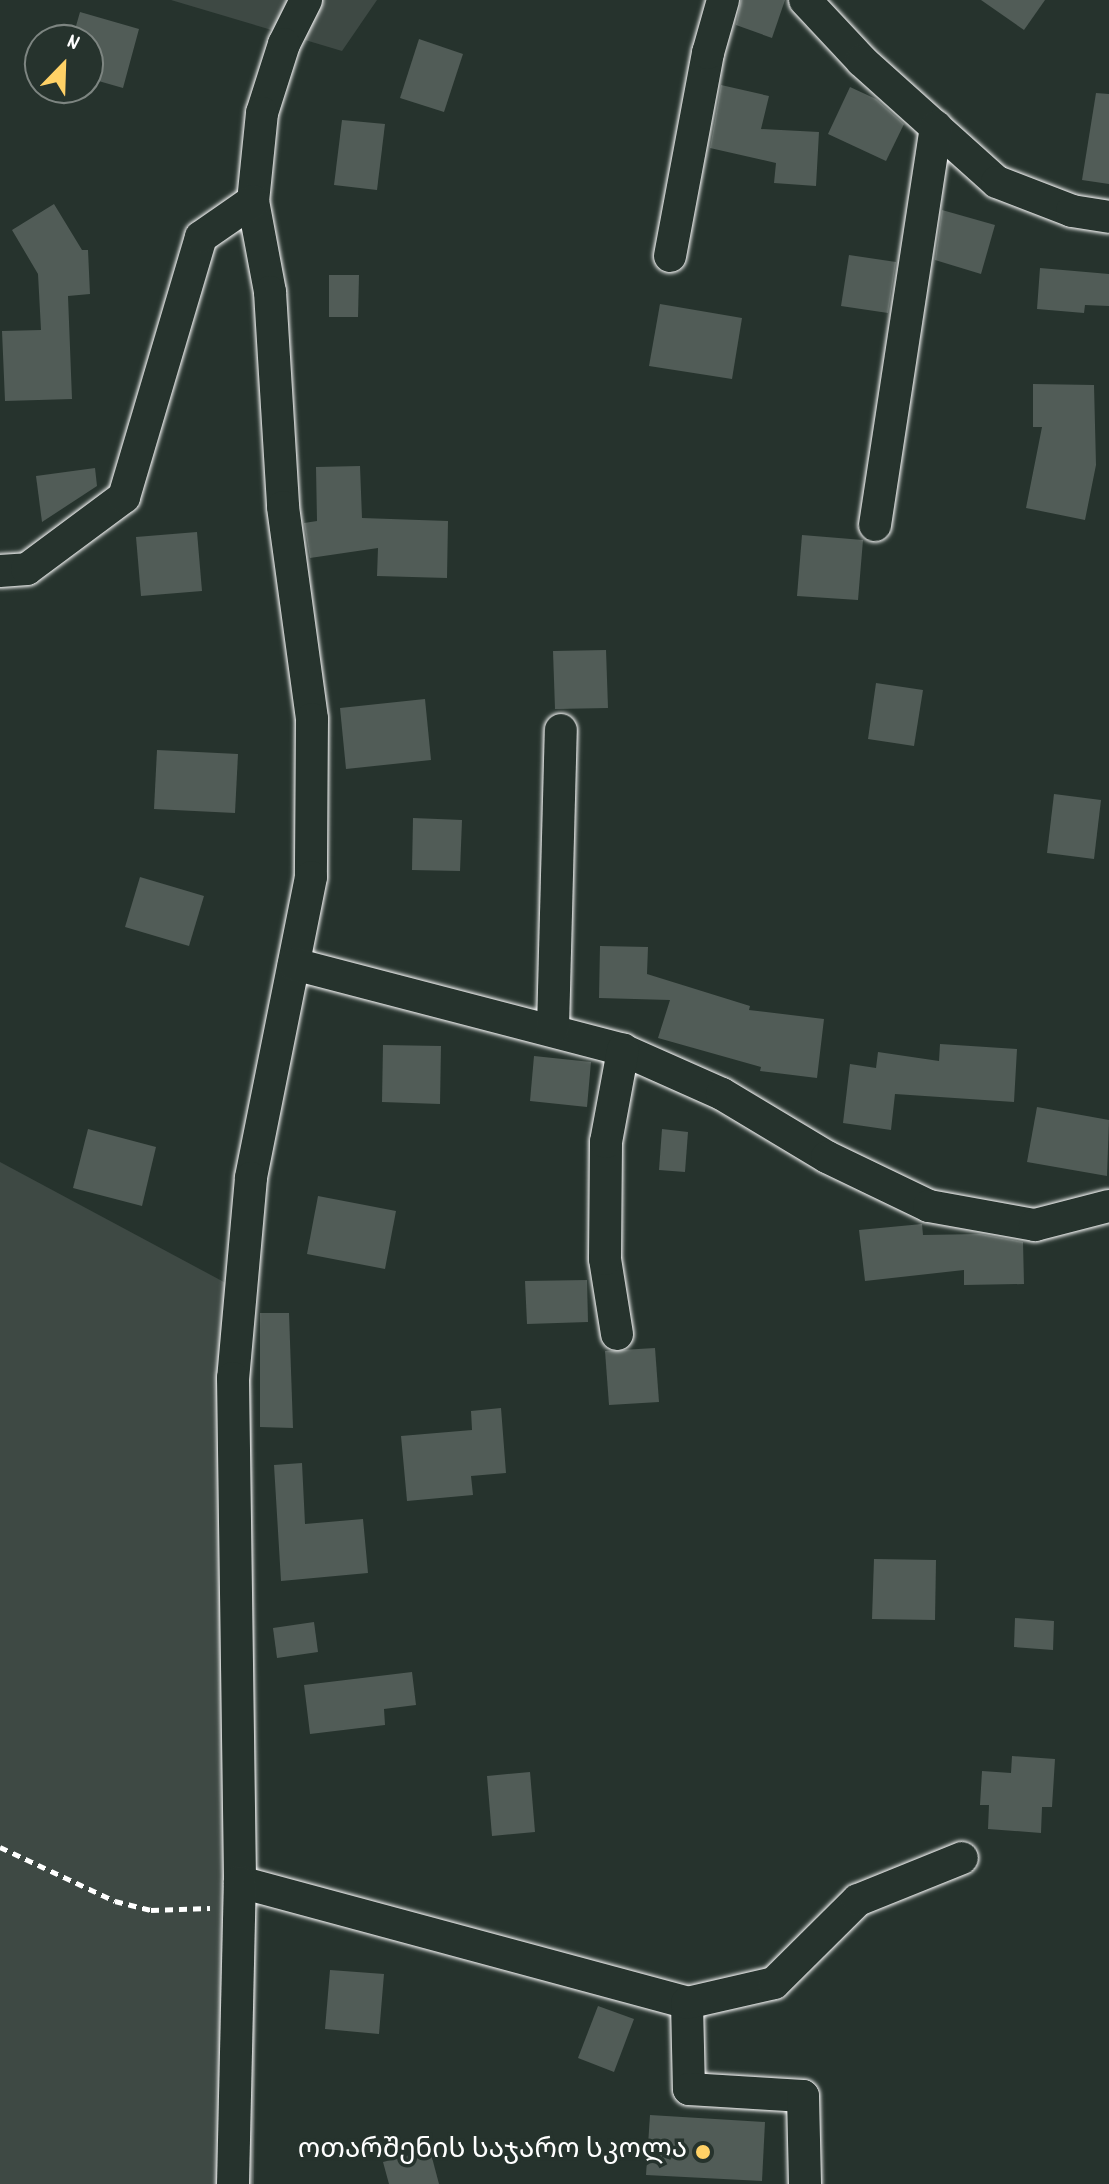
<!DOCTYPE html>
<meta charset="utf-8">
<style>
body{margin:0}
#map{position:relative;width:1109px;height:2184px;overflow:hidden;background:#26332d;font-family:Dekko,"Noto Sans Georgian",sans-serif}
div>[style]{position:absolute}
.green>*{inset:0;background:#3e4944}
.building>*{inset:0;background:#515c57}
.path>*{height:5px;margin-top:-2.5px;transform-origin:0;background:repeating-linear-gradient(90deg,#fff 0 8px,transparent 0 14px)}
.roads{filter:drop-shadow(0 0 2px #fff) drop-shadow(0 0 2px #fff)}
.minor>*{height:32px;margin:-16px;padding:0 16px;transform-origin:16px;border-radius:16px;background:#26332d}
.dots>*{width:22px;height:22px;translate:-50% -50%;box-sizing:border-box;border:4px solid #26332d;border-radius:50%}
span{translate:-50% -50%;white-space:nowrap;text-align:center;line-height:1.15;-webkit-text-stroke:7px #26332d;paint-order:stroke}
.poi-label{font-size:28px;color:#fff}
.right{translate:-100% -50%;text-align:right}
.north{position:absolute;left:24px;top:24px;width:80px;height:80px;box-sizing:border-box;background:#26332d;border:2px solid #7d8581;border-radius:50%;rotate:23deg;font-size:22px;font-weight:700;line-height:32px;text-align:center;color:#fff}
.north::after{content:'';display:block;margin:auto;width:28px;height:36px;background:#ffd166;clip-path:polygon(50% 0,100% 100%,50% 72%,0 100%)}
</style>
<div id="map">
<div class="green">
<i style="clip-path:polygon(171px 0,377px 0,342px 51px)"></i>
<i style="clip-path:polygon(0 1162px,250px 1296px,257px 1834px,254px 2184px,0 2184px)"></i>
</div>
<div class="building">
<i style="clip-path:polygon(741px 0,785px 0,772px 38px,736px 25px)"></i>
<i style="clip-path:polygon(981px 0,1045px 0,1024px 30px)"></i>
<i style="clip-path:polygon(80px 12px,139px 29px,123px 88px,88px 78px,88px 40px,72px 40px)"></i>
<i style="clip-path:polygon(419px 39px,463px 54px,444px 112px,400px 98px)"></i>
<i style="clip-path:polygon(721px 85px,769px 96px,761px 129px,819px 132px,816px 186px,774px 183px,776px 163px,710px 148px)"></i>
<i style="clip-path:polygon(850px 87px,876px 99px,904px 124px,886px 161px,828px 134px)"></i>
<i style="clip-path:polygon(1096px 93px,1109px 94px,1109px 184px,1082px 180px)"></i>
<i style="clip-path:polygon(342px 120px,385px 124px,377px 190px,334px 185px)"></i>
<i style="clip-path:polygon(54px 204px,82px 250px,88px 250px,90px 294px,68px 296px,72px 399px,5px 401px,2px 331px,41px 330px,38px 274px,12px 230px)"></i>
<i style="clip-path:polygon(942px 210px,995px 225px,981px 274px,935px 260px)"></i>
<i style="clip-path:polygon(849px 255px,896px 262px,888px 313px,841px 306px)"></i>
<i style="clip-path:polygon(1040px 268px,1109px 274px,1109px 306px,1085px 305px,1084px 313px,1037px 309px)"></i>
<i style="clip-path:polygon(329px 275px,359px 275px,358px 317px,329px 317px)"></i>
<i style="clip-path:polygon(660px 304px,742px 318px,732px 379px,649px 366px)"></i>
<i style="clip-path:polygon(1033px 384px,1094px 385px,1096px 465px,1085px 520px,1026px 508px,1042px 427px,1033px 427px)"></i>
<i style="clip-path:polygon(360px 466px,362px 518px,448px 521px,447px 578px,377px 576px,378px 548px,310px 558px,304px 523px,317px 521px,316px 467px)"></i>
<i style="clip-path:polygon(95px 468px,97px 486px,42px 522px,36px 476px)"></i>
<i style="clip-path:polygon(197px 532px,202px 591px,141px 596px,136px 537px)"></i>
<i style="clip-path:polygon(802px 535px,863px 540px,858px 600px,797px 596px)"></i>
<i style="clip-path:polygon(606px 650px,608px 708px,555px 709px,553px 651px)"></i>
<i style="clip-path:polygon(876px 683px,923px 690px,914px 746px,868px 739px)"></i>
<i style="clip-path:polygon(425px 699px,431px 760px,346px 769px,340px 708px)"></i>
<i style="clip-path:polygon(157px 750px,238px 754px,235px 813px,154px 809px)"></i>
<i style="clip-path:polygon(1054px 794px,1101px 800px,1094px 859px,1047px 853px)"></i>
<i style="clip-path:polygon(413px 818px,462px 820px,460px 871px,412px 870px)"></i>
<i style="clip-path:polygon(140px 877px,204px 896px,189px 946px,125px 927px)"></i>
<i style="clip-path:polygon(600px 946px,648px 947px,647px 974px,750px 1006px,749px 1010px,824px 1019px,817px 1078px,760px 1071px,761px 1067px,658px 1038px,670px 1000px,599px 998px)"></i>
<i style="clip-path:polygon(940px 1044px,1017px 1049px,1014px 1102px,895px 1094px,891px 1130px,843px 1123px,850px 1064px,876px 1068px,878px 1052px,939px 1061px)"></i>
<i style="clip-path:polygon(383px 1045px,441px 1046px,440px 1104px,382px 1102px)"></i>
<i style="clip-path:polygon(534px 1056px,591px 1062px,587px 1107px,530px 1101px)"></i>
<i style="clip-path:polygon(1037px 1107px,1109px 1120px,1107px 1176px,1027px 1162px)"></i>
<i style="clip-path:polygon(88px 1129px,156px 1147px,142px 1206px,73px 1188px)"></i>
<i style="clip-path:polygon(662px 1129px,688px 1132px,685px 1172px,659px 1170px)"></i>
<i style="clip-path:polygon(318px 1196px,396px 1211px,385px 1269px,307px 1254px)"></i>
<i style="clip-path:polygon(922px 1224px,923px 1235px,980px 1234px,1023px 1242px,1024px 1284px,964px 1285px,964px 1270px,865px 1281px,859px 1230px)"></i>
<i style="clip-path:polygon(587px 1280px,588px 1322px,527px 1324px,525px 1281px)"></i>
<i style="clip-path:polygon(260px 1313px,289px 1313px,293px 1428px,260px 1427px)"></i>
<i style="clip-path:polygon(655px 1348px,659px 1402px,609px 1405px,605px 1351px)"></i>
<i style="clip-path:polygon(501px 1408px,506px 1473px,471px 1476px,473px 1495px,407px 1501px,401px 1436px,472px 1430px,471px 1411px)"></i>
<i style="clip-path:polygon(302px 1463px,305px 1524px,363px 1519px,368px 1573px,281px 1581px,274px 1465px)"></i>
<i style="clip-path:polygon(874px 1559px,936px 1560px,935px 1620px,872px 1619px)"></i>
<i style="clip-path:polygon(1015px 1618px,1054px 1621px,1053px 1650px,1014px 1647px)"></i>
<i style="clip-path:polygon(314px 1622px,318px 1652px,277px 1658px,273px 1628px)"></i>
<i style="clip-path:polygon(412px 1672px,416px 1705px,384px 1709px,385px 1725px,310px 1734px,304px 1685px)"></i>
<i style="clip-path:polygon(1012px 1756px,1055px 1759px,1052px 1807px,1042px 1807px,1041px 1833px,988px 1829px,989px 1805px,980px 1805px,982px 1771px,1011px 1773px)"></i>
<i style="clip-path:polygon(530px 1772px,535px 1832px,492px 1836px,487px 1776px)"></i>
<i style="clip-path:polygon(330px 1970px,384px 1974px,379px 2034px,325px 2029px)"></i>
<i style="clip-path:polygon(598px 2006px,634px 2019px,614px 2072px,578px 2058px)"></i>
<i style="clip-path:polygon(650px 2115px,765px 2122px,762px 2181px,646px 2175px)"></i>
<i style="clip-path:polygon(430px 2150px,439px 2184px,389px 2184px,383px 2162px)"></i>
</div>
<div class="path">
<i style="left:0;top:1847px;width:127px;rotate:25.2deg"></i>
<i style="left:115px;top:1901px;width:37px;rotate:14deg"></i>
<i style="left:151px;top:1910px;width:59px;rotate:-1.9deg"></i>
</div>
<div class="roads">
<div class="minor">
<i style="left:306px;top:0;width:49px;rotate:116.6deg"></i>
<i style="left:284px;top:44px;width:72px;rotate:107.7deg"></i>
<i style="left:262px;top:113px;width:88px;rotate:95.8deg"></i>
<i style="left:253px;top:201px;width:93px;rotate:79.4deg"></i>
<i style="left:270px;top:292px;width:215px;rotate:86.5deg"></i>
<i style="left:283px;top:507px;width:214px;rotate:82.2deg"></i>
<i style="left:312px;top:719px;width:158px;rotate:90.4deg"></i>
<i style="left:311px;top:877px;width:307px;rotate:101.3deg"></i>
<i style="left:251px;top:1178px;width:201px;rotate:95.1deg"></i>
<i style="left:233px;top:1378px;width:504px;rotate:89.2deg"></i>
<i style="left:240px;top:1882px;width:463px;rotate:15.1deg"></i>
<i style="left:687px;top:2003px;width:86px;rotate:88.7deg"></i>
<i style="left:689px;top:2089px;width:114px;rotate:3.5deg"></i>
<i style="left:803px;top:2096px;width:88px;rotate:88.7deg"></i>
<i style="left:805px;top:0;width:83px;rotate:46.9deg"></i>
<i style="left:862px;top:61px;width:181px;rotate:41.9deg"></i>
<i style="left:997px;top:182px;width:80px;rotate:21.1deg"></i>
<i style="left:1072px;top:211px;width:37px;rotate:9deg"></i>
<i style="left:670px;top:256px;width:207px;rotate:-79.4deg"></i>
<i style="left:708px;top:53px;width:55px;rotate:-74.2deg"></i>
<i style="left:875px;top:525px;width:403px;rotate:-81.3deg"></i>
<i style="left:0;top:571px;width:27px;rotate:-4deg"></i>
<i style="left:27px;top:569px;width:121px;rotate:-36.6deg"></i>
<i style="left:124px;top:497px;width:271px;rotate:-73.5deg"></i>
<i style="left:201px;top:237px;width:63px;rotate:-34.7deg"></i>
<i style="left:294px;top:964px;width:340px;rotate:14.6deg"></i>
<i style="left:623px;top:1050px;width:108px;rotate:24deg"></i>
<i style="left:722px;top:1094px;width:122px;rotate:31deg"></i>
<i style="left:827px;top:1157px;width:113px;rotate:25.7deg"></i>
<i style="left:929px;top:1206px;width:108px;rotate:10.2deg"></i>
<i style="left:1035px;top:1225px;width:76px;rotate:-14.4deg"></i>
<i style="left:553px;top:1028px;width:298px;rotate:-88.5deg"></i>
<i style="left:617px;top:1334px;width:76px;rotate:-99.1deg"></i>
<i style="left:605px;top:1259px;width:117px;rotate:-89.5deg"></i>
<i style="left:606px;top:1142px;width:94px;rotate:-79.5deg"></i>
<i style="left:687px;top:2003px;width:89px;rotate:-12.9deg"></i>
<i style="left:774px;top:1983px;width:118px;rotate:-44.7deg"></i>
<i style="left:858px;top:1900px;width:112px;rotate:-22deg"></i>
<i style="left:233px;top:2184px;width:302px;rotate:-88.7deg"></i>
</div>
</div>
<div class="dots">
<i style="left:703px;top:2152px;background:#ffd166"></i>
</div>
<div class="poi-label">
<span class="right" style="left:687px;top:2152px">ოთარშენის საჯარო სკოლა</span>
</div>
<div class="north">N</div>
</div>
